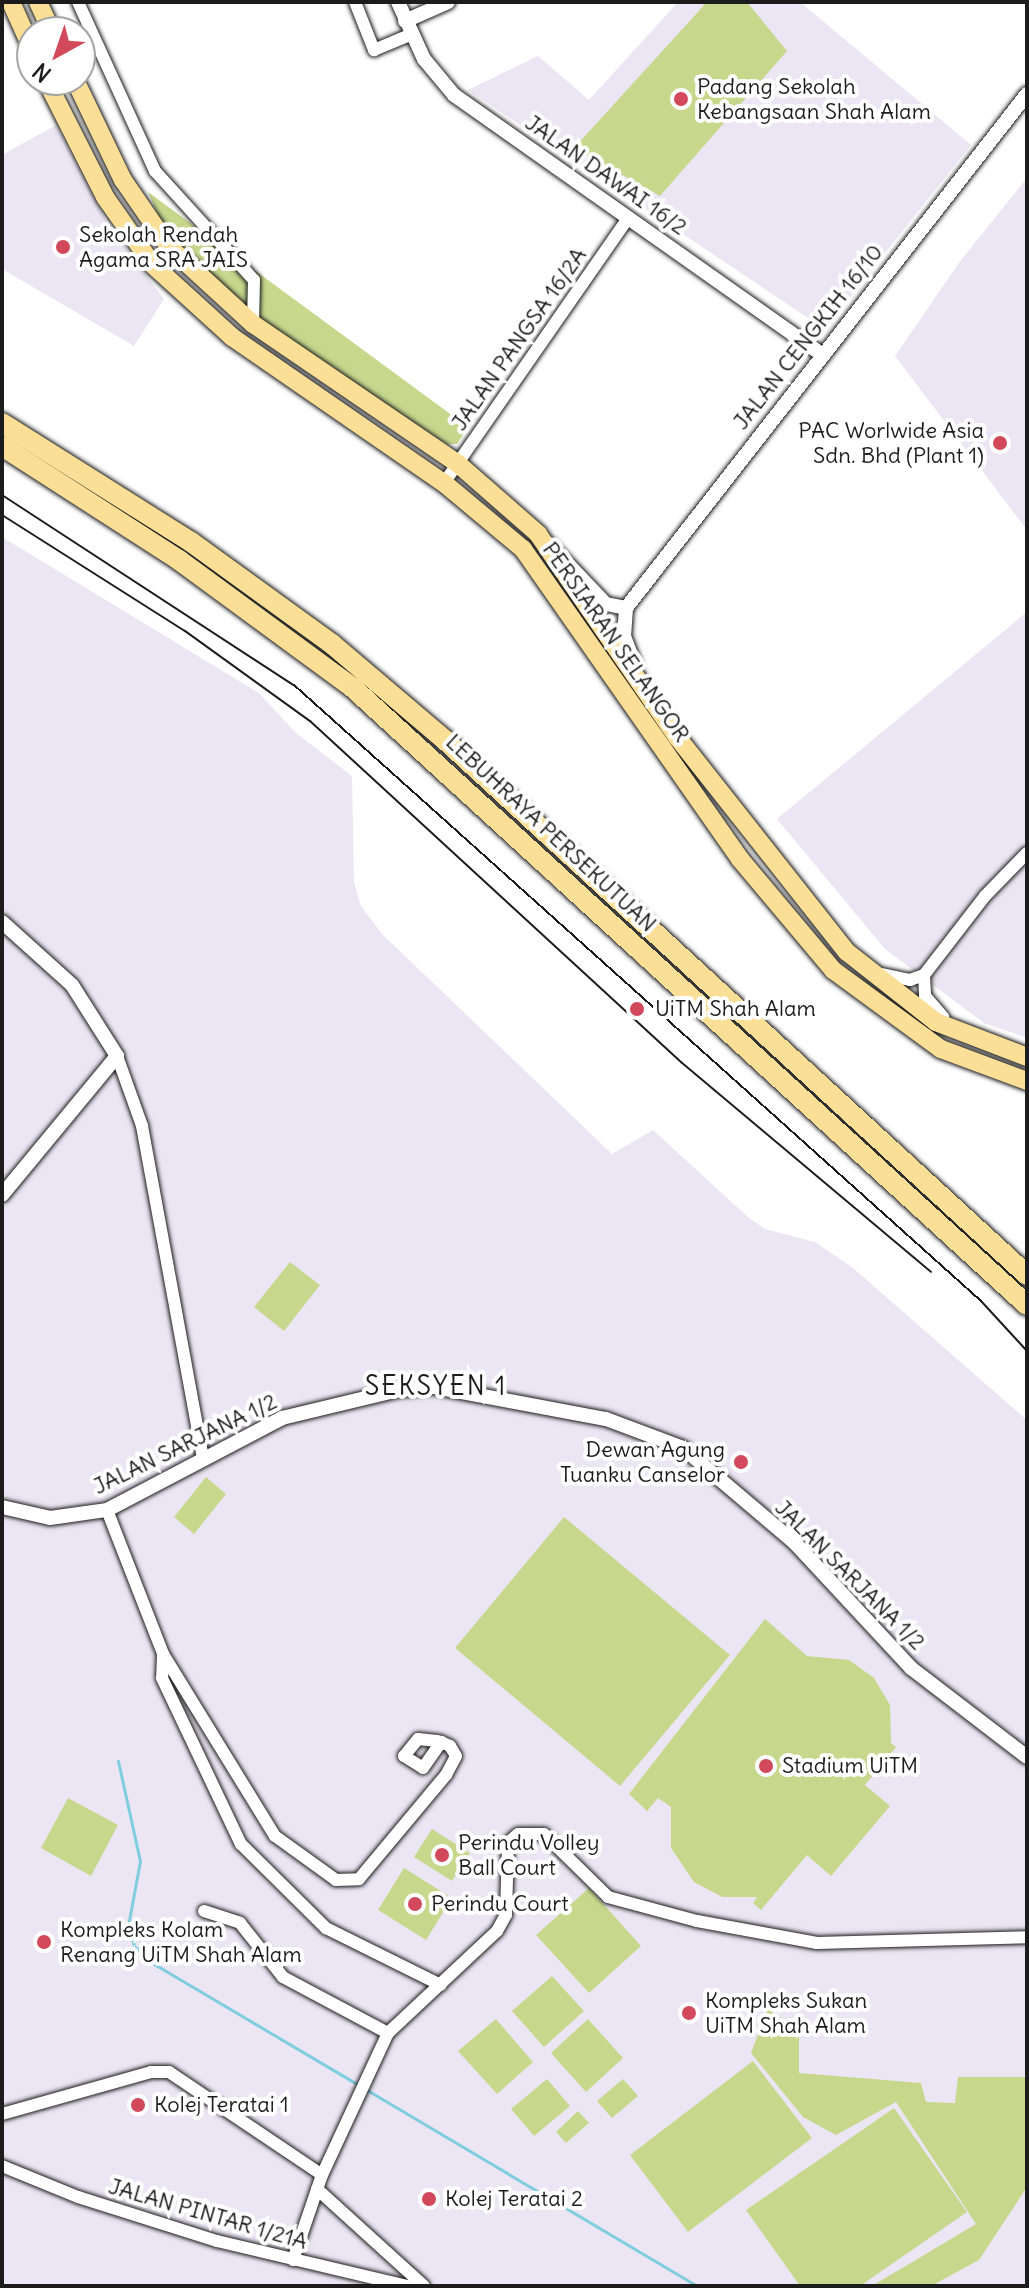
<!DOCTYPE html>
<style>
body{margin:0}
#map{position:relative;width:1029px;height:2288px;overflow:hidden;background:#fff;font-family:Delius,sans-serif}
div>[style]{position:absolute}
.built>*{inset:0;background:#ece6f4}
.green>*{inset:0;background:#c7d88d}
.stream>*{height:3px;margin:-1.5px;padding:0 1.5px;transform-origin:1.5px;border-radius:1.5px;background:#80cddf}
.roads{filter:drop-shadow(0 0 2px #1c1c1c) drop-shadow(0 0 2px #1c1c1c)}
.minor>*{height:12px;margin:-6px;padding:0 6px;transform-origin:6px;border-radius:6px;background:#fff}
.tertiary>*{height:14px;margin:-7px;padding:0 7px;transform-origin:7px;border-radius:7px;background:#fff}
.primary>*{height:18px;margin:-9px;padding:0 9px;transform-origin:9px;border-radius:9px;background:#fbdf96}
.trunk>*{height:20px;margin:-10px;padding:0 10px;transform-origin:10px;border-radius:10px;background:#fbdf96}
.tram>*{height:2px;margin:-1px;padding:0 1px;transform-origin:1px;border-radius:1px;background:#1c1c1c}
.dots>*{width:22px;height:22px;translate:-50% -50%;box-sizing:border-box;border:4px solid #fff;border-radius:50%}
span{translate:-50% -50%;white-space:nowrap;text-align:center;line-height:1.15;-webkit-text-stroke:8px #fff;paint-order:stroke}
.poi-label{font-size:22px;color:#1c1c1c}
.left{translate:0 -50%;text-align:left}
.right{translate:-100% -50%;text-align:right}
.street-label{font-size:22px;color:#1c1c1c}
.quarter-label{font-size:26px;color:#1c1c1c;letter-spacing:2px}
.frame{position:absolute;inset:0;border:4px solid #1c1c1c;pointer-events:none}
.north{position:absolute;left:16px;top:16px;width:80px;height:80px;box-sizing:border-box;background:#fff;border:2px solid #a4a4a4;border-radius:50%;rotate:220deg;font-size:22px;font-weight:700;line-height:32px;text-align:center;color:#1c1c1c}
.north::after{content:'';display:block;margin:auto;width:28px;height:36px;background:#d1495b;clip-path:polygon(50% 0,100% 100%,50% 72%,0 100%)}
</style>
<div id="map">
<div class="built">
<i style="clip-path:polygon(678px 2px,800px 2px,971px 145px,834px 317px,811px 320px,468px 90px,538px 56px,589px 100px)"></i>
<i style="clip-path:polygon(56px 125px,108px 225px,164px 299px,134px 346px,2px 269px,2px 155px)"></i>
<i style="clip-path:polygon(1027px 178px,1027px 530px,895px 356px,961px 260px)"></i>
<i style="clip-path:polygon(2px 537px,259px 693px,296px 733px,352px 776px,354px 882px,361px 906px,382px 934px,612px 1154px,653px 1130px,749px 1218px,765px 1229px,815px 1242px,853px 1268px,1027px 1420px,1027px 2286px,2px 2286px)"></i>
<i style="clip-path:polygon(1027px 612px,1027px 1038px,984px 1023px,885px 949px,777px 819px)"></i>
</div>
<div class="green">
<i style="clip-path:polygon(707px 2px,747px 2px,787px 51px,660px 196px,574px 148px)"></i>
<i style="clip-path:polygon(148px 192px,468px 427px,457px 444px,447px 444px,248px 315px,172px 246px)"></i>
<i style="clip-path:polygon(290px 1262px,320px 1285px,284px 1331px,254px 1307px)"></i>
<i style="clip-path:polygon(206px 1477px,226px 1494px,194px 1534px,174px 1517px)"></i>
<i style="clip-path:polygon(564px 1517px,730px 1655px,620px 1786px,455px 1648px)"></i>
<i style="clip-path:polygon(765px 1619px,807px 1656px,849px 1660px,874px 1678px,890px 1705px,891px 1743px,896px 1747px,865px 1785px,890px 1806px,831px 1876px,807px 1855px,761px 1910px,753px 1903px,757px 1897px,722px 1897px,694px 1882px,671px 1848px,671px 1807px,658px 1798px,647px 1811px,629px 1794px)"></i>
<i style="clip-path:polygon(68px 1798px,118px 1825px,91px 1876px,41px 1848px)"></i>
<i style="clip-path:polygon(432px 1829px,470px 1853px,452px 1881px,414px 1857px)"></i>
<i style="clip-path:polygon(404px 1868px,452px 1898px,426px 1940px,378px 1910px)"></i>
<i style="clip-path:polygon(589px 1888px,641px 1946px,589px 1993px,536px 1935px)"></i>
<i style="clip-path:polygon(552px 1976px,584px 2011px,544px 2047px,512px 2011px)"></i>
<i style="clip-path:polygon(768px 2008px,799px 2034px,799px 2073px,921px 2083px,926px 2102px,955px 2103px,958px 2077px,1027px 2077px,1027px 2187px,979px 2260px,931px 2286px,872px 2286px,976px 2224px,896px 2102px,836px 2135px,803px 2117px,751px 2053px)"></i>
<i style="clip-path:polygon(496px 2019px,533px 2062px,497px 2094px,458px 2051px)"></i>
<i style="clip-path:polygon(588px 2019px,623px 2058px,586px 2092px,551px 2053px)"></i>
<i style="clip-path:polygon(753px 2061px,812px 2138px,688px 2232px,630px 2155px)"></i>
<i style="clip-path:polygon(547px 2079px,570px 2106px,534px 2136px,511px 2109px)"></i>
<i style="clip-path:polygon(623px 2079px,638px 2096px,612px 2118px,597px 2101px)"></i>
<i style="clip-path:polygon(894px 2108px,967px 2212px,860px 2286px,800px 2286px,746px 2210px)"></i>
<i style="clip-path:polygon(578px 2111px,589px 2123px,566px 2143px,556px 2132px)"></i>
</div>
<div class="stream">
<i style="left:118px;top:1761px;width:102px;rotate:77.6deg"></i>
<i style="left:140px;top:1861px;width:66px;rotate:100.5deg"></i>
<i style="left:128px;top:1926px;width:21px;rotate:73deg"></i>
<i style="left:134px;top:1946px;width:27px;rotate:42deg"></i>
<i style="left:154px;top:1964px;width:239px;rotate:30.6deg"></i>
<i style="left:367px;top:2090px;width:384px;rotate:30.7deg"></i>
</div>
<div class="roads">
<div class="minor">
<i style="left:78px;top:2px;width:186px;rotate:65.5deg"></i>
<i style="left:155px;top:171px;width:147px;rotate:47.8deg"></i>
<i style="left:254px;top:280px;width:44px;rotate:91.3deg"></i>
<i style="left:355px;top:2px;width:52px;rotate:68.4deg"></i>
<i style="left:374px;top:50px;width:41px;rotate:-22.8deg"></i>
<i style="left:444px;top:483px;width:323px;rotate:-55.2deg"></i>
<i style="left:882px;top:974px;width:29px;rotate:12deg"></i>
<i style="left:910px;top:980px;width:15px;rotate:-20deg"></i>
<i style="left:924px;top:975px;width:100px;rotate:-52.3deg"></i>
<i style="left:985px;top:896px;width:60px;rotate:-45.7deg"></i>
<i style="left:924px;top:975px;width:21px;rotate:87deg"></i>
<i style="left:925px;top:996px;width:28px;rotate:49deg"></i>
<i style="left:117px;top:1056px;width:74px;rotate:70.3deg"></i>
<i style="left:142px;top:1126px;width:337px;rotate:79.6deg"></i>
<i style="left:107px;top:1510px;width:155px;rotate:68.7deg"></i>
<i style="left:163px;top:1654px;width:24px;rotate:92deg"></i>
<i style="left:162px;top:1678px;width:184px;rotate:64.6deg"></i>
<i style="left:241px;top:1844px;width:120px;rotate:44.7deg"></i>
<i style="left:326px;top:1928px;width:128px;rotate:26.4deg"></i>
<i style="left:163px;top:1654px;width:214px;rotate:58.4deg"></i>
<i style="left:275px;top:1836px;width:75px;rotate:35.8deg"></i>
<i style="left:336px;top:1880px;width:23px;rotate:-2deg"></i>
<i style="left:359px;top:1879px;width:136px;rotate:-50.1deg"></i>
<i style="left:446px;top:1775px;width:21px;rotate:-62deg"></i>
<i style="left:456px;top:1756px;width:12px;rotate:-121deg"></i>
<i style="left:450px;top:1746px;width:10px;rotate:-156deg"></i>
<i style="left:441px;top:1742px;width:4px;rotate:-166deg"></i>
<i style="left:437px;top:1741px;width:19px;rotate:-174deg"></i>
<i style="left:418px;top:1739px;width:22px;rotate:129deg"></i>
<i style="left:404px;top:1756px;width:22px;rotate:32deg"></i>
<i style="left:423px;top:1768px;width:32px;rotate:-55deg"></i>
<i style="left:204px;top:1911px;width:38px;rotate:18deg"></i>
<i style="left:240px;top:1923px;width:69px;rotate:51.5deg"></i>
<i style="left:283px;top:1977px;width:119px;rotate:28.1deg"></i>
<i style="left:2px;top:2114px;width:155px;rotate:-15.7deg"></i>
<i style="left:151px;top:2072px;width:18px"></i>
<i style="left:169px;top:2072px;width:184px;rotate:33.9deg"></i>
<i style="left:2px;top:2166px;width:82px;rotate:22.2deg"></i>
<i style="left:78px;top:2197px;width:146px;rotate:17.6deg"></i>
<i style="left:217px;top:2241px;width:196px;rotate:13.3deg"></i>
<i style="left:317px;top:2189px;width:144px;rotate:42.2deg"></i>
<i style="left:293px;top:2260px;width:90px;rotate:-71.2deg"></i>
<i style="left:322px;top:2175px;width:157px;rotate:-65.1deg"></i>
<i style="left:388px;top:2033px;width:149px;rotate:-43.1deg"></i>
<i style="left:497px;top:1931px;width:18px;rotate:-61deg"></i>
<i style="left:506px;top:1915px;width:72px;rotate:-88.4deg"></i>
<i style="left:508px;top:1843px;width:13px;rotate:-42deg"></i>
<i style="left:518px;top:1834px;width:26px"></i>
<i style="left:544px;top:1834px;width:90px;rotate:44.5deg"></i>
<i style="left:608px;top:1897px;width:92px;rotate:15.1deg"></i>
<i style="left:697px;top:1921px;width:122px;rotate:10.4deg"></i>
<i style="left:817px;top:1943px;width:210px;rotate:-1.6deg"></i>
</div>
<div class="tertiary">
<i style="left:398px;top:2px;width:63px;rotate:65.5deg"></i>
<i style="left:424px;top:59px;width:47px;rotate:50.2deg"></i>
<i style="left:454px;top:95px;width:451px;rotate:35.2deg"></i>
<i style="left:405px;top:21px;width:47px;rotate:-23.8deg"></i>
<i style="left:549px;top:544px;width:83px;rotate:46.5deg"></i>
<i style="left:606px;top:604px;width:20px;rotate:11deg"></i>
<i style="left:635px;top:665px;width:30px;rotate:-111deg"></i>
<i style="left:624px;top:637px;width:29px;rotate:-86deg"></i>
<i style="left:626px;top:608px;width:652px;rotate:-52.04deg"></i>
<i style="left:2px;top:922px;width:94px;rotate:42deg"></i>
<i style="left:72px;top:985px;width:84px;rotate:57.6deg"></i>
<i style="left:117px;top:1056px;width:180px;rotate:129.6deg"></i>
<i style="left:2px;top:1507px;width:49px;rotate:12.9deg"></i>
<i style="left:50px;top:1518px;width:58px;rotate:-8deg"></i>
<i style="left:107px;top:1510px;width:198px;rotate:-27.7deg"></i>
<i style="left:282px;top:1418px;width:120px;rotate:-13.5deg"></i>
<i style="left:399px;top:1390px;width:36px;rotate:-5deg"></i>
<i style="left:435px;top:1387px;width:174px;rotate:10.6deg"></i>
<i style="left:606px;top:1419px;width:82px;rotate:20.6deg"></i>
<i style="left:683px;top:1448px;width:147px;rotate:40.3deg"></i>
<i style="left:795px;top:1543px;width:171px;rotate:47.1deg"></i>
<i style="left:911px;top:1668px;width:146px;rotate:37.5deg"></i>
</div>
<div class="primary">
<i style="left:11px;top:2px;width:51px;rotate:65.9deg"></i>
<i style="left:38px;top:2px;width:33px;rotate:65deg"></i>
<i style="left:46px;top:80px;width:131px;rotate:63.2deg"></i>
<i style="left:105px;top:197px;width:83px;rotate:54.8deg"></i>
<i style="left:153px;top:265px;width:107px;rotate:42.3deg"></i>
<i style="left:232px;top:337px;width:257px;rotate:34.6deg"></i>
<i style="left:444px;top:483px;width:103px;rotate:39.9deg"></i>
<i style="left:523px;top:549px;width:378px;rotate:55deg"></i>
<i style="left:740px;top:859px;width:145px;rotate:50deg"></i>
<i style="left:833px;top:970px;width:134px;rotate:36.2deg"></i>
<i style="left:941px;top:1049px;width:92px;rotate:20.4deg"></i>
<i style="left:75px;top:80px;width:111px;rotate:64.4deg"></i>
<i style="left:123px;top:180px;width:81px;rotate:55.5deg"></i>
<i style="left:169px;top:247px;width:114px;rotate:42.5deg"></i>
<i style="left:253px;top:324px;width:247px;rotate:34.3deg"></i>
<i style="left:457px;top:463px;width:108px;rotate:41.2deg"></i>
<i style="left:538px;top:534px;width:246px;rotate:55.6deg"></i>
<i style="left:677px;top:737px;width:274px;rotate:51.7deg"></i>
<i style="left:847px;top:952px;width:113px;rotate:38.2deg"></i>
<i style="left:936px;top:1022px;width:97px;rotate:21deg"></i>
</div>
<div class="trunk">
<i style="left:2px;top:423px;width:223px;rotate:32.2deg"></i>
<i style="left:191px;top:542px;width:174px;rotate:35.9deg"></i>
<i style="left:332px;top:644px;width:150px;rotate:40.4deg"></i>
<i style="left:446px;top:741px;width:789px;rotate:42.59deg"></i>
<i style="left:2px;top:446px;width:211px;rotate:32.8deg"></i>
<i style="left:179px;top:560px;width:215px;rotate:36.3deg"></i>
<i style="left:352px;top:687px;width:915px;rotate:42.48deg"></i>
</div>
</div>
<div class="tram">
<i style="left:2px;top:495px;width:348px;rotate:33.1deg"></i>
<i style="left:294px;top:685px;width:923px;rotate:41.88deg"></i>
<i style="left:981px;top:1301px;width:68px;rotate:47.4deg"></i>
<i style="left:2px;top:515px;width:217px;rotate:32.4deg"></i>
<i style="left:185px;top:631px;width:154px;rotate:35.8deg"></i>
<i style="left:310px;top:721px;width:505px;rotate:42.59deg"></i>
<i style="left:682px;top:1063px;width:325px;rotate:40deg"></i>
</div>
<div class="dots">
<i style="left:681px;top:99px;background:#d1495b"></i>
<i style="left:63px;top:247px;background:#d1495b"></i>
<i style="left:1000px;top:443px;background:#d1495b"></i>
<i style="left:637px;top:1009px;background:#d1495b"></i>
<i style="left:741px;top:1462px;background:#d1495b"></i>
<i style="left:766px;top:1766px;background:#d1495b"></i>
<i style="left:442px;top:1855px;background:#d1495b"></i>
<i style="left:415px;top:1904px;background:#d1495b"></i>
<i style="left:44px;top:1942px;background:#d1495b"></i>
<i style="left:689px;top:2013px;background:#d1495b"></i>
<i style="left:138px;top:2105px;background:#d1495b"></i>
<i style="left:429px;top:2199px;background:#d1495b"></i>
</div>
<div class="poi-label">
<span class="left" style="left:697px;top:99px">Padang Sekolah<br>Kebangsaan Shah Alam</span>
<span class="left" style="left:79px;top:247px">Sekolah Rendah<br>Agama SRA JAIS</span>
<span class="right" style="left:984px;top:443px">PAC Worlwide Asia<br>Sdn. Bhd (Plant 1)</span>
<span class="left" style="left:655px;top:1009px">UiTM Shah Alam</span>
<span class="right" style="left:725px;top:1462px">Dewan Agung<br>Tuanku Canselor</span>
<span class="left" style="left:782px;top:1766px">Stadium UiTM</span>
<span class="left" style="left:458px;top:1855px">Perindu Volley<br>Ball Court</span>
<span class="left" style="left:431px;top:1904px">Perindu Court</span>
<span class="left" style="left:60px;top:1942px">Kompleks Kolam<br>Renang UiTM Shah Alam</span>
<span class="left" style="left:705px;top:2013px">Kompleks Sukan<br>UiTM Shah Alam</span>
<span class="left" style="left:154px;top:2105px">Kolej Teratai 1</span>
<span class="left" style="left:445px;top:2199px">Kolej Teratai 2</span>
</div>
<div class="street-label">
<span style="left:606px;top:175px;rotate:35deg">JALAN DAWAI 16/2</span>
<span style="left:808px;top:337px;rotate:-52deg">JALAN CENGKIH 16/10</span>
<span style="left:519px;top:339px;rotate:-55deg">JALAN PANGSA 16/2A</span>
<span style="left:616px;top:642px;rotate:55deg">PERSIARAN SELANGOR</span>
<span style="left:551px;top:833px;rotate:43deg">LEBUHRAYA PERSEKUTUAN</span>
<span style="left:185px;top:1444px;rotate:-26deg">JALAN SARJANA 1/2</span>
<span style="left:850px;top:1575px;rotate:45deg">JALAN SARJANA 1/2</span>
<span style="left:208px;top:2214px;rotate:16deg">JALAN PINTAR 1/21A</span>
</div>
<div class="quarter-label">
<span style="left:436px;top:1386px">SEKSYEN 1</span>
</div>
<div class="frame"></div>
<div class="north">N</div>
</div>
